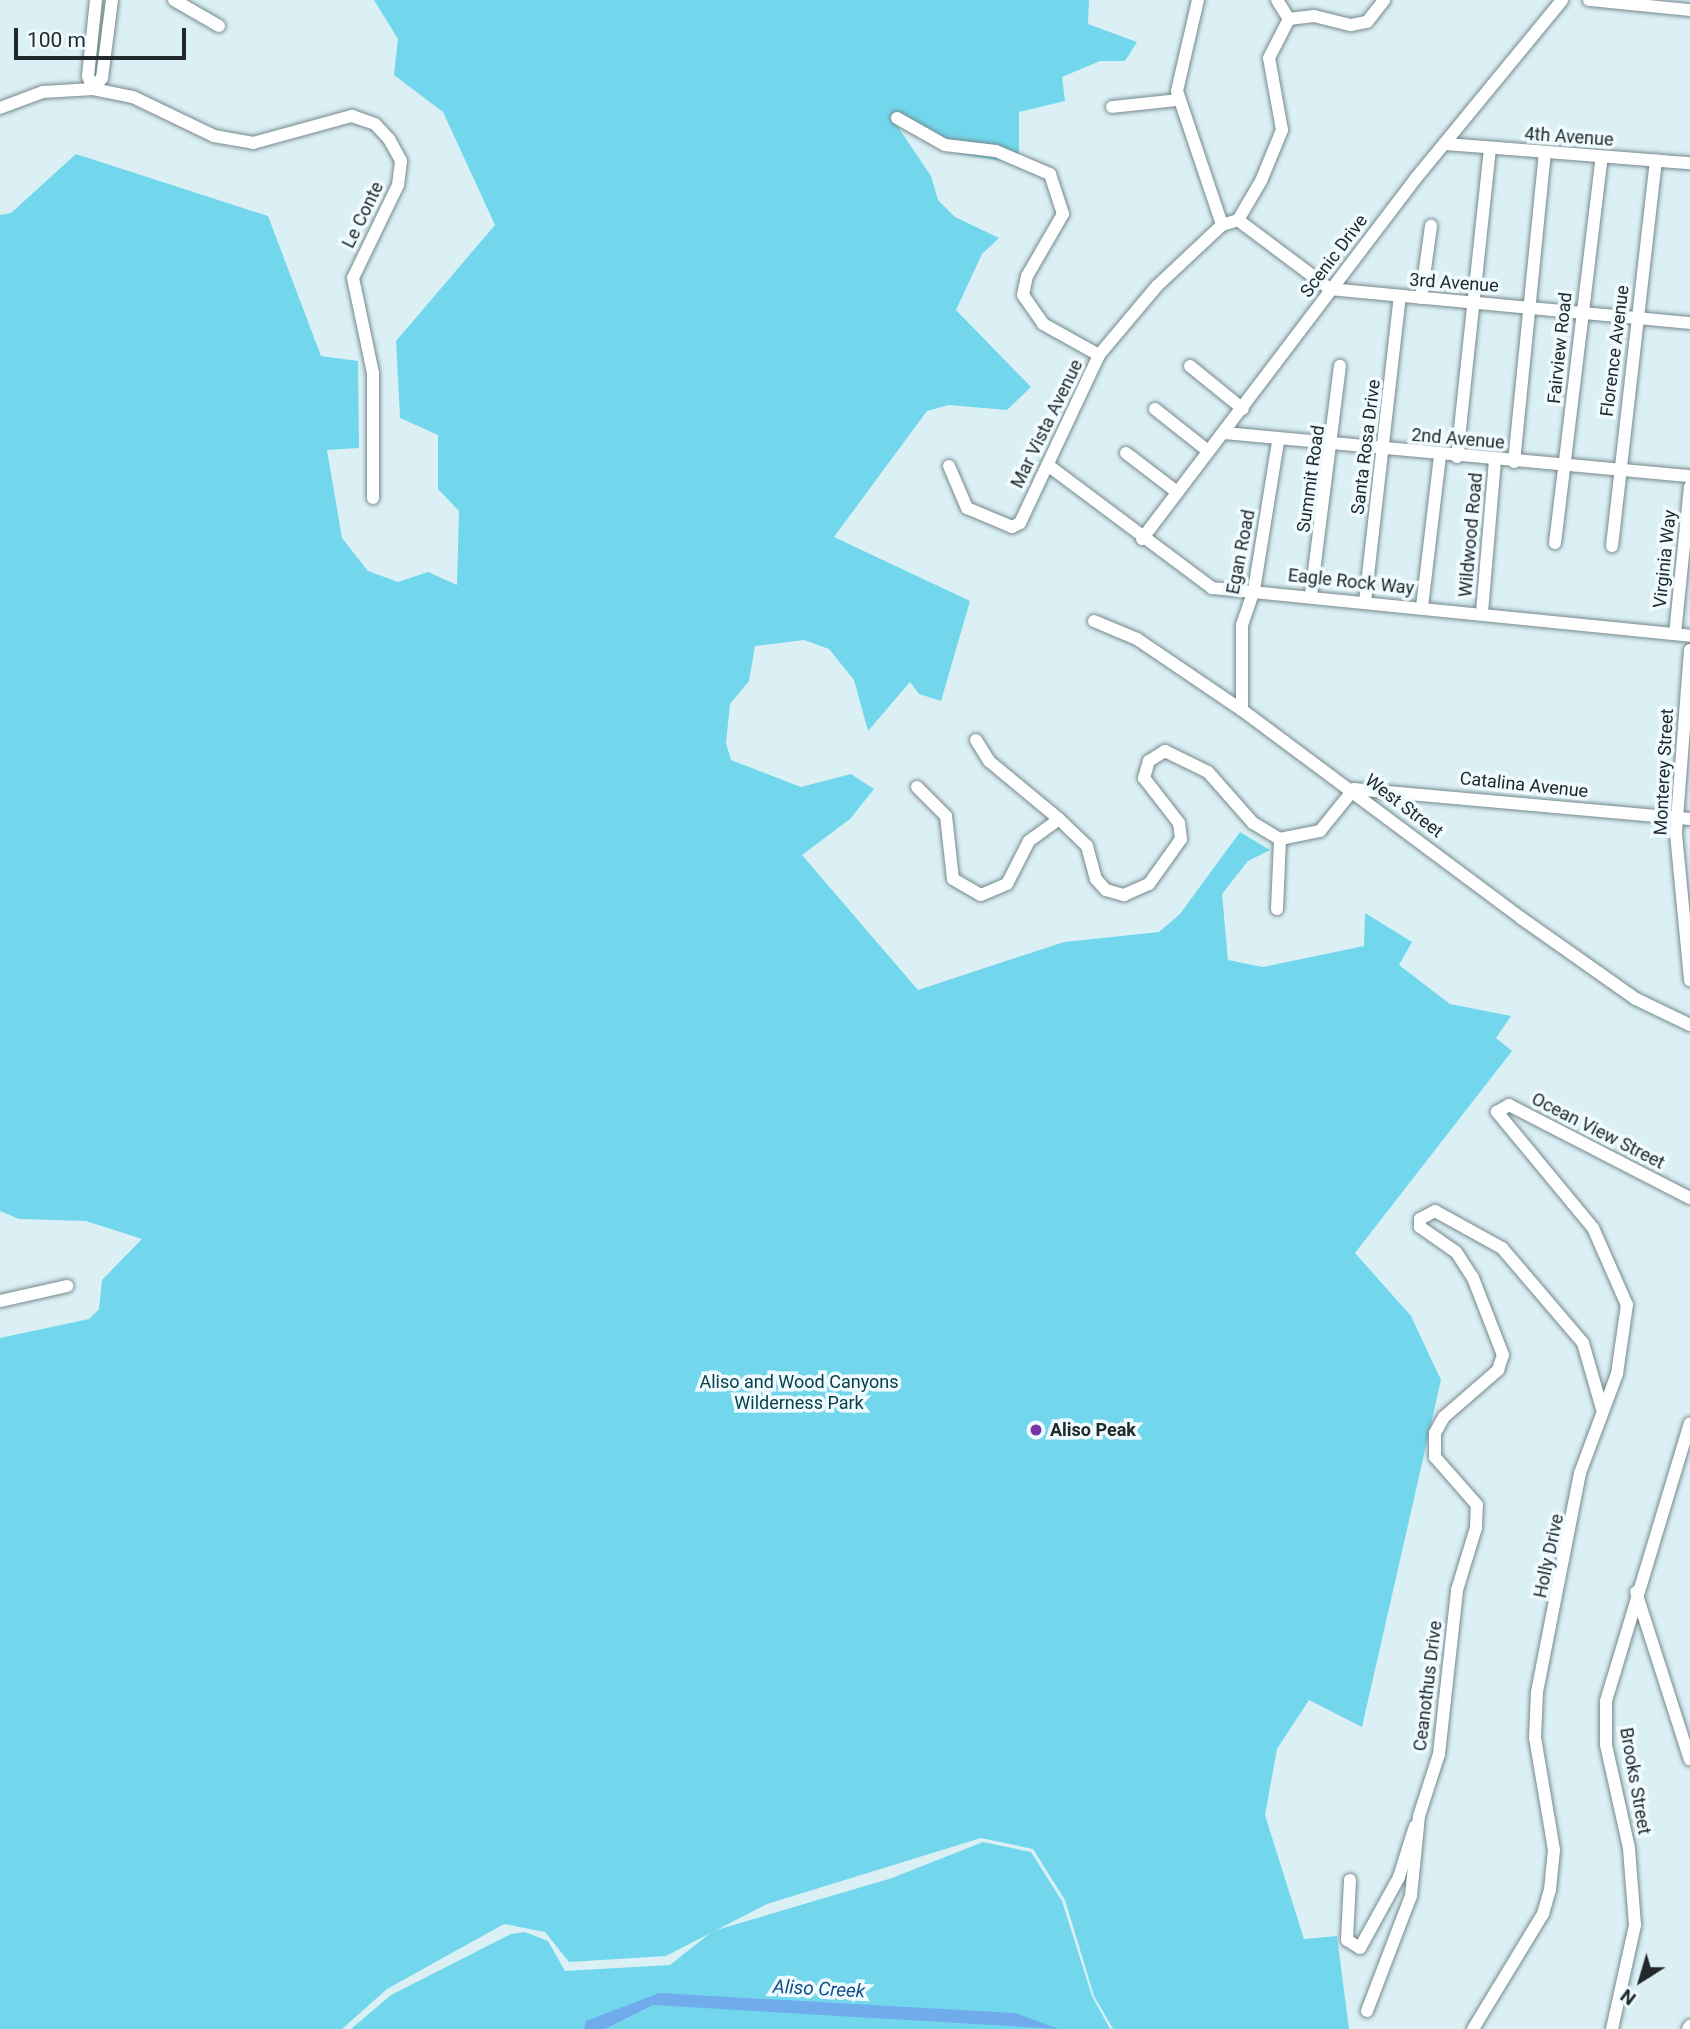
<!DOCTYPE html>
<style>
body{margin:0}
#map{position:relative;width:1690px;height:2029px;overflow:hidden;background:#dbf0f5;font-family:Roboto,sans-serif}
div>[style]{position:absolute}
.green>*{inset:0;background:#72d7ed}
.water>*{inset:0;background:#70abeb}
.roads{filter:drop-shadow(0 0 2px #76898d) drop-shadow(0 0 2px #76898d)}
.minor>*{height:12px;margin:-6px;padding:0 6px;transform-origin:6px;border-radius:6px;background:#fff}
.dots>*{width:19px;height:19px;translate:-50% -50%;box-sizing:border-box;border:4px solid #effbfe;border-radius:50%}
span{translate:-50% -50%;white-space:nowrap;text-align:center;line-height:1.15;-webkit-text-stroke:7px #effbfe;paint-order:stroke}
.street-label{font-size:18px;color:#21292b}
.park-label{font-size:18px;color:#08404b}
.poi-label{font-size:18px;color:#21292b;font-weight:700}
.left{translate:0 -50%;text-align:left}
.water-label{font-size:19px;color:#0f4e88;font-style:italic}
.north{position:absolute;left:1606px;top:1945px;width:70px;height:70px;-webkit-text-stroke:5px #effbfe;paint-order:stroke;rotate:217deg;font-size:19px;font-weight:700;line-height:28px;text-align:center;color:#21292b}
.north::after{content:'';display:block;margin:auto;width:24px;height:32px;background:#21292b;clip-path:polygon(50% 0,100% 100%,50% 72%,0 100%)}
.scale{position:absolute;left:14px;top:28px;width:172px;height:32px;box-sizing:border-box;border:4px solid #21292b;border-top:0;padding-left:9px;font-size:21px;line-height:24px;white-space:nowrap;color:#21292b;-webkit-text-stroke:5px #effbfe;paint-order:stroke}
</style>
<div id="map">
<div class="green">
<i style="clip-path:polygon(374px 0,1089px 0,1088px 24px,1137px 42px,1125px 61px,1100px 61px,1062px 77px,1065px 101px,1019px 112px,1019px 164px,960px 154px,910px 122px,898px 127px,931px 176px,938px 200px,955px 217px,999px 238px,982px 254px,956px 310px,1031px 387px,1007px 410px,949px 405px,927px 411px,834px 537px,970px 601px,941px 701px,919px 694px,910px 682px,868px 731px,854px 680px,829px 649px,804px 640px,755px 646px,749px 681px,730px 704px,726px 743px,731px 760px,801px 787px,851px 774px,874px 789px,850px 819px,802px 855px,918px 990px,1064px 942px,1159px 932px,1180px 914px,1240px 832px,1270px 850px,1248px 861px,1222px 894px,1228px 960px,1263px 967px,1364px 946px,1365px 913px,1412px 942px,1399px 965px,1450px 1004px,1511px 1016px,1496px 1038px,1512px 1051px,1355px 1253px,1411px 1316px,1441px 1380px,1362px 1727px,1309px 1700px,1277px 1749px,1265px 1815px,1304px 1939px,1337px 1936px,1349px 2029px,1113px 2029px,1094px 1996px,1065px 1900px,1033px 1849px,981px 1838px,767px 1904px,666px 1956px,569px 1962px,545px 1932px,504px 1924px,387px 1989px,342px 2029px,0 2029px,0 1338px,89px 1319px,99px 1309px,102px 1280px,142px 1239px,86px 1221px,19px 1219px,0 1211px,0 215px,11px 213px,76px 154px,268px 216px,321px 356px,358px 361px,359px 448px,327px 450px,342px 538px,368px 571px,398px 582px,428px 572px,457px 585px,459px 511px,438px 489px,438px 435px,400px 418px,396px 341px,495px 225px,443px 112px,394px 75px,398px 39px)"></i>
<i style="clip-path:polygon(983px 1842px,1031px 1852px,1062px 1901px,1092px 1996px,1110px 2029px,351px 2029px,391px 1995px,511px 1934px,525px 1932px,548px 1941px,565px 1971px,670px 1965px,713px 1931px,892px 1878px)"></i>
</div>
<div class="water">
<i style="clip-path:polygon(659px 1993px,1015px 2013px,1059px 2029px,653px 2005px,605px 2029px,584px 2029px,586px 2021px)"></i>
</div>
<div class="roads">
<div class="minor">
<i style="left:174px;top:0;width:52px;rotate:30deg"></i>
<i style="left:1198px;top:0;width:93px;rotate:103deg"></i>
<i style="left:1177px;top:91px;width:141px;rotate:71.4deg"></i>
<i style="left:1277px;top:0;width:22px;rotate:58deg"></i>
<i style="left:1589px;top:0;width:101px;rotate:5.7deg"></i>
<i style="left:93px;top:89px;width:14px;rotate:-51deg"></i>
<i style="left:102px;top:78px;width:79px;rotate:-82.7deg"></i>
<i style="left:93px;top:89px;width:14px;rotate:-111deg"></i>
<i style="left:88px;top:76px;width:76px;rotate:-84deg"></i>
<i style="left:1112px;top:107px;width:66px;rotate:-6.1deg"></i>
<i style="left:0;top:108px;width:46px;rotate:-20.4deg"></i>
<i style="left:43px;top:92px;width:50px;rotate:-3.4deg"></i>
<i style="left:93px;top:89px;width:41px;rotate:11.3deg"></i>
<i style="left:133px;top:97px;width:90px;rotate:25.7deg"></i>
<i style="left:214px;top:136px;width:40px;rotate:10deg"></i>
<i style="left:253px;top:143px;width:103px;rotate:-15.3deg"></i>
<i style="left:352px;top:116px;width:24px;rotate:19deg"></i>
<i style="left:375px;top:124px;width:21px;rotate:47deg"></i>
<i style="left:389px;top:139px;width:25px;rotate:61deg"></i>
<i style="left:401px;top:161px;width:24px;rotate:97deg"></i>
<i style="left:398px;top:185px;width:103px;rotate:115.8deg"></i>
<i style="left:353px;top:278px;width:97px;rotate:78.1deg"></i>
<i style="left:373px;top:373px;width:125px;rotate:90deg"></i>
<i style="left:897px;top:118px;width:55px;rotate:29.4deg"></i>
<i style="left:945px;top:145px;width:51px;rotate:6.7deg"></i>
<i style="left:996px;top:151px;width:59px;rotate:23.1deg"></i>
<i style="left:1050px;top:174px;width:42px;rotate:72deg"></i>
<i style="left:1063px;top:214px;width:72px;rotate:120.1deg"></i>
<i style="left:1027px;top:276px;width:19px;rotate:102deg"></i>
<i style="left:1023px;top:295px;width:35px;rotate:55deg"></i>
<i style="left:1043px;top:324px;width:64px;rotate:29deg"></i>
<i style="left:1446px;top:144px;width:245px;rotate:4.5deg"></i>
<i style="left:1238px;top:220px;width:115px;rotate:36.9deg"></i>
<i style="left:1330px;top:289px;width:362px;rotate:5.4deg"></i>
<i style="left:1421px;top:298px;width:73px;rotate:-82.1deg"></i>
<i style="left:1190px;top:366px;width:68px;rotate:39.1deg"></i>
<i style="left:1155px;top:409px;width:68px;rotate:38.4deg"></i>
<i style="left:1225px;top:433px;width:467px;rotate:5.3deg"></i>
<i style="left:1126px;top:453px;width:64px;rotate:37.4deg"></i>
<i style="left:1457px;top:457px;width:311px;rotate:-83.9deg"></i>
<i style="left:1514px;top:462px;width:311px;rotate:-84.3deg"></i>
<i style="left:949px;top:466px;width:46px;rotate:66.8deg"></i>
<i style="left:967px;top:508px;width:49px;rotate:22.9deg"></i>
<i style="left:1012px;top:527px;width:9px;rotate:-27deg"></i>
<i style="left:1020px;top:523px;width:186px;rotate:-64.8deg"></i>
<i style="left:1099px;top:355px;width:90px;rotate:-50deg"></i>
<i style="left:1157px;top:286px;width:89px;rotate:-43.2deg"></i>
<i style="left:1222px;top:225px;width:17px;rotate:-17deg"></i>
<i style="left:1238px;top:220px;width:45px;rotate:-59.5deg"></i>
<i style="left:1261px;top:181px;width:55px;rotate:-67.6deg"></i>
<i style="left:1282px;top:130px;width:73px;rotate:-100.2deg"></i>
<i style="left:1269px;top:58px;width:44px;rotate:-62.9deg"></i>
<i style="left:1289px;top:19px;width:25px;rotate:-7deg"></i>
<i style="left:1314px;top:16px;width:38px;rotate:14deg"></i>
<i style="left:1351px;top:25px;width:16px;rotate:-11deg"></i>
<i style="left:1367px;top:22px;width:28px;rotate:-52deg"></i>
<i style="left:1049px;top:466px;width:204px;rotate:36.8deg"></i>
<i style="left:1212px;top:588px;width:480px;rotate:5.7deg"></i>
<i style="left:1142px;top:539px;width:453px;rotate:-52.8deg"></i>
<i style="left:1416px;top:178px;width:230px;rotate:-50.6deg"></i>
<i style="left:1555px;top:543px;width:389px;rotate:-83.1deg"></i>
<i style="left:1612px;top:546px;width:388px;rotate:-83.5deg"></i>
<i style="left:1311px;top:595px;width:231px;rotate:-82.8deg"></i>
<i style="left:1365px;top:602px;width:307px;rotate:-83.5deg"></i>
<i style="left:1422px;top:607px;width:152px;rotate:-83.2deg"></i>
<i style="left:1482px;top:612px;width:153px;rotate:-85.1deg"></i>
<i style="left:1094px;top:621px;width:47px;rotate:22.7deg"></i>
<i style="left:1137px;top:639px;width:127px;rotate:34.1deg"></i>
<i style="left:1242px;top:710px;width:348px;rotate:36.7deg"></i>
<i style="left:1521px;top:918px;width:141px;rotate:35.2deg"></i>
<i style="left:1636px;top:999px;width:60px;rotate:25.7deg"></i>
<i style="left:1675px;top:634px;width:148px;rotate:-84.2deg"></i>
<i style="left:1690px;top:650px;width:185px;rotate:94.4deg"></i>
<i style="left:1676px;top:834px;width:147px;rotate:84.5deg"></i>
<i style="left:1242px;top:710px;width:85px;rotate:-90deg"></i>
<i style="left:1242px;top:625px;width:37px;rotate:-71deg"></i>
<i style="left:1254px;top:590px;width:151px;rotate:-80.8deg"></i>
<i style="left:976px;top:740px;width:25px;rotate:58deg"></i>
<i style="left:989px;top:761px;width:91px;rotate:39.6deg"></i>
<i style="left:917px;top:787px;width:41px;rotate:45deg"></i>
<i style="left:946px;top:816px;width:63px;rotate:83.7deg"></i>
<i style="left:953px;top:879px;width:32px;rotate:30deg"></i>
<i style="left:981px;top:895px;width:28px;rotate:-23deg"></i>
<i style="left:1007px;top:884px;width:48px;rotate:-62.9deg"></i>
<i style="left:1029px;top:841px;width:37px;rotate:-36deg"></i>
<i style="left:1059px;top:819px;width:39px;rotate:44deg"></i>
<i style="left:1087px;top:846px;width:34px;rotate:75deg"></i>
<i style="left:1096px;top:879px;width:15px;rotate:48deg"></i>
<i style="left:1106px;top:890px;width:19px;rotate:16deg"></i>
<i style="left:1124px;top:895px;width:27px;rotate:-24deg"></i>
<i style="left:1149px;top:884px;width:55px;rotate:-54.6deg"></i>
<i style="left:1181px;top:839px;width:16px;rotate:-97deg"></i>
<i style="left:1179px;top:823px;width:57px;rotate:-127.9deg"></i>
<i style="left:1144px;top:778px;width:18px;rotate:-74deg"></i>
<i style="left:1149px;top:761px;width:19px;rotate:-32deg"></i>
<i style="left:1165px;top:751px;width:48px;rotate:26deg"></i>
<i style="left:1208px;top:772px;width:68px;rotate:48.6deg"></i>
<i style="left:1253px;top:823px;width:31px;rotate:31deg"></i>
<i style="left:1280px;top:839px;width:41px;rotate:-11.3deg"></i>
<i style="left:1320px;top:831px;width:54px;rotate:-51deg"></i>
<i style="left:1354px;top:789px;width:337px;rotate:5.1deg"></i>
<i style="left:1277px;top:909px;width:70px;rotate:-87.5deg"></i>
<i style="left:0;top:1301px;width:69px;rotate:-12.6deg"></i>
<i style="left:1636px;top:1592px;width:176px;rotate:72.2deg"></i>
<i style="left:1350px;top:1880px;width:60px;rotate:92.9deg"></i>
<i style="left:1347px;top:1940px;width:15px;rotate:32deg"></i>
<i style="left:1360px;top:1948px;width:81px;rotate:-61.2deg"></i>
<i style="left:1399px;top:1877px;width:53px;rotate:-72.6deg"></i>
<i style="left:1367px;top:2011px;width:123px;rotate:-69.1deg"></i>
<i style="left:1411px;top:1896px;width:80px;rotate:-84.3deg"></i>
<i style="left:1419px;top:1816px;width:65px;rotate:-72.1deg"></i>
<i style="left:1439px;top:1754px;width:165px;rotate:-83.7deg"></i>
<i style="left:1457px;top:1590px;width:65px;rotate:-73deg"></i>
<i style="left:1476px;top:1528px;width:23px;rotate:-88deg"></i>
<i style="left:1477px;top:1505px;width:64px;rotate:-131.2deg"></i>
<i style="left:1435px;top:1457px;width:24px;rotate:-90deg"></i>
<i style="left:1435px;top:1433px;width:18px;rotate:-61deg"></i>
<i style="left:1444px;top:1417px;width:72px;rotate:-41deg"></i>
<i style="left:1498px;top:1370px;width:16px;rotate:-72deg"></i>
<i style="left:1503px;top:1355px;width:83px;rotate:-111.3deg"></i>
<i style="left:1473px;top:1278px;width:31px;rotate:-123deg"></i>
<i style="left:1456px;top:1252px;width:44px;rotate:-145.2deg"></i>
<i style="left:1420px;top:1227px;width:8px;rotate:-90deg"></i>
<i style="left:1420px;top:1219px;width:17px;rotate:-28deg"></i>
<i style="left:1435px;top:1211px;width:77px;rotate:28.9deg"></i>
<i style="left:1502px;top:1248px;width:125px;rotate:49.5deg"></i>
<i style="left:1583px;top:1343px;width:69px;rotate:73.9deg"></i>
<i style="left:1473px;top:2029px;width:135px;rotate:-58.7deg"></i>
<i style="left:1543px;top:1914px;width:25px;rotate:-74deg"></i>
<i style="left:1550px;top:1890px;width:40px;rotate:-84.3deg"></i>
<i style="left:1554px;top:1850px;width:114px;rotate:-99.6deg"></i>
<i style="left:1535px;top:1738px;width:46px;rotate:-87.5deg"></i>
<i style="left:1537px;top:1692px;width:223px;rotate:-78.9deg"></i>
<i style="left:1580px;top:1473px;width:106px;rotate:-69.5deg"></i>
<i style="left:1617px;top:1374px;width:70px;rotate:-81.8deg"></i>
<i style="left:1627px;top:1305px;width:84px;rotate:-113.8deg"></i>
<i style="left:1593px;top:1228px;width:151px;rotate:-129.6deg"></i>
<i style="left:1497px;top:1112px;width:14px;rotate:-30deg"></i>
<i style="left:1509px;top:1105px;width:203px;rotate:27.2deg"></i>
<i style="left:1612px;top:2029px;width:107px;rotate:-77.5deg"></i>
<i style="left:1635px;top:1925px;width:77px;rotate:-94.5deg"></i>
<i style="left:1629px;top:1848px;width:106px;rotate:-102.6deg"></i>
<i style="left:1606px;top:1745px;width:44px;rotate:-90deg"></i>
<i style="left:1606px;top:1701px;width:290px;rotate:-73.2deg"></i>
<i style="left:1688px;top:2029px;width:4px;rotate:-56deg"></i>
</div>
</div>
<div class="dots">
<i style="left:1036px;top:1430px;background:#7734a9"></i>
</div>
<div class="street-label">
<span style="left:1569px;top:137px;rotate:4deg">4th Avenue</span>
<span style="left:363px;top:215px;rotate:-64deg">Le Conte</span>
<span style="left:1334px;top:256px;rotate:-53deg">Scenic Drive</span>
<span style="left:1454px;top:283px;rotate:4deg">3rd Avenue</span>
<span style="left:1560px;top:348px;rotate:-84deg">Fairview Road</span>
<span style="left:1615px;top:351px;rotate:-83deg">Florence Avenue</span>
<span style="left:1047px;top:424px;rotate:-64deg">Mar Vista Avenue</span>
<span style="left:1458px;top:439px;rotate:5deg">2nd Avenue</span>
<span style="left:1366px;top:447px;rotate:-83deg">Santa Rosa Drive</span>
<span style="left:1311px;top:479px;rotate:-82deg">Summit Road</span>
<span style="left:1471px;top:535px;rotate:-85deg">Wildwood Road</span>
<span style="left:1241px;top:552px;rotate:-79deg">Egan Road</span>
<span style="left:1665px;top:559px;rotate:-84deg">Virginia Way</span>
<span style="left:1351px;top:582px;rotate:6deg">Eagle Rock Way</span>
<span style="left:1664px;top:772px;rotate:-87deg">Monterey Street</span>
<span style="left:1524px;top:785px;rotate:6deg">Catalina Avenue</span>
<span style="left:1404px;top:806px;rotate:37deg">West Street</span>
<span style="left:1598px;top:1131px;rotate:27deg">Ocean View Street</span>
<span style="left:1549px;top:1556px;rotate:-78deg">Holly Drive</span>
<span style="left:1428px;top:1686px;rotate:-83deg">Ceanothus Drive</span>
<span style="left:1635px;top:1781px;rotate:80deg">Brooks Street</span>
</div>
<div class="park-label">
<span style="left:799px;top:1393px">Aliso and Wood Canyons<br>Wilderness Park</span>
</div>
<div class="poi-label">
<span class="left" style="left:1050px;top:1430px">Aliso Peak</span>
</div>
<div class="water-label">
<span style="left:819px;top:1989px;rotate:3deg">Aliso Creek</span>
</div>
<div class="north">N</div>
<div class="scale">100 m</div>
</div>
